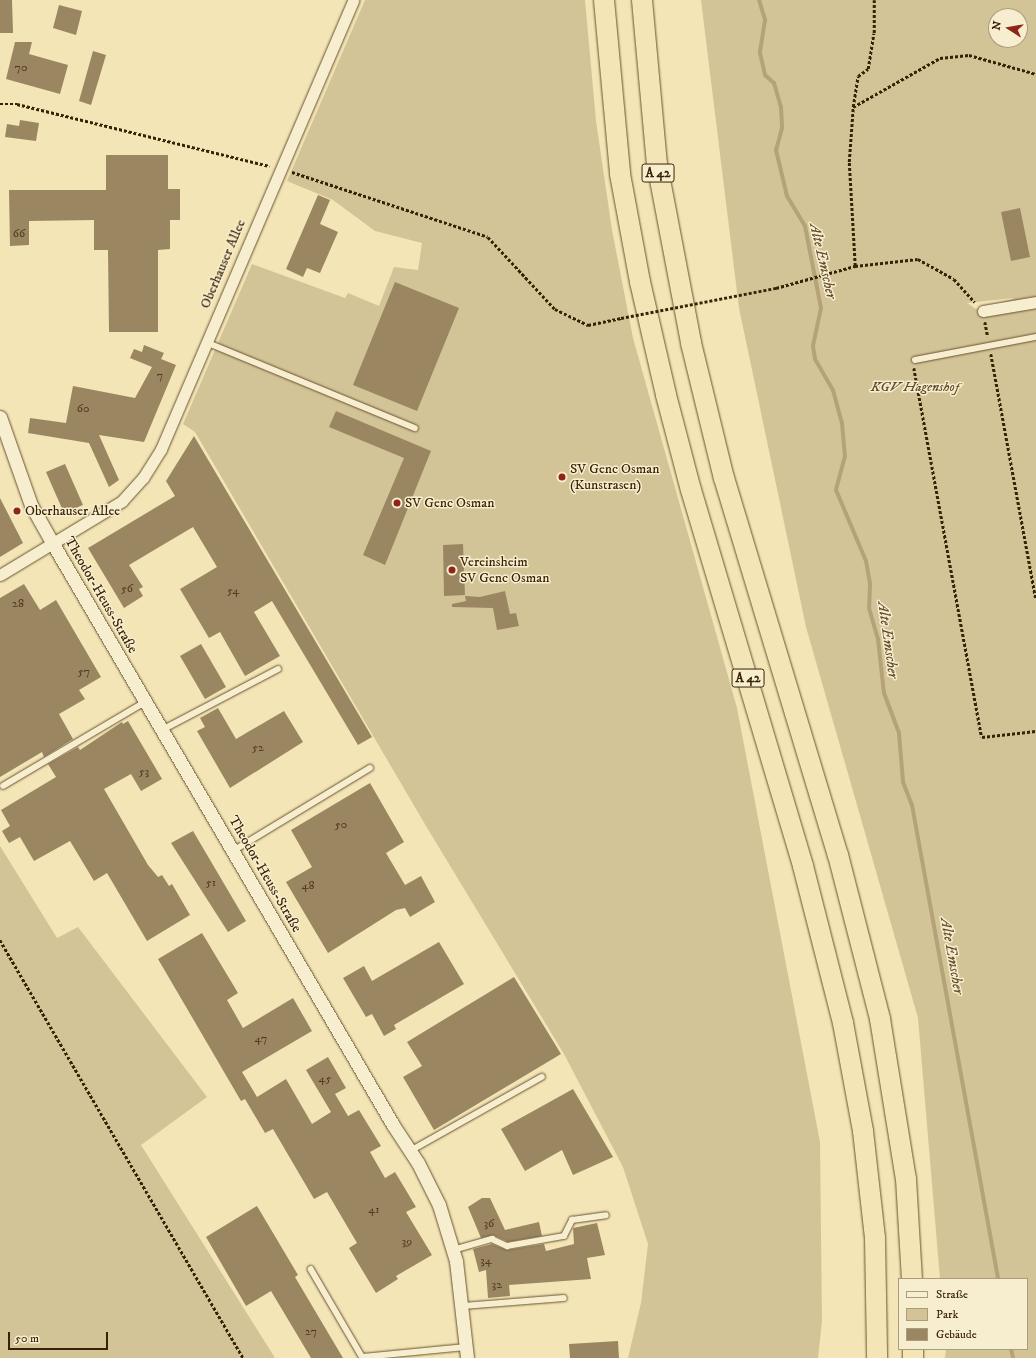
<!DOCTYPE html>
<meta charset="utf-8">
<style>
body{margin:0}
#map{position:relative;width:1036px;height:1358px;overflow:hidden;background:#f3e5b5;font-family:"IM FELL DW Pica",serif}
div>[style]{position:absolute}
.green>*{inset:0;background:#d3c497}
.stream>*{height:4px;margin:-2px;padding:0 2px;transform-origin:2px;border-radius:2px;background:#b4a279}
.building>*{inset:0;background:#9a8761}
.path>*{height:2.5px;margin-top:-1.25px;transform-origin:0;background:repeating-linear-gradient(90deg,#392105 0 3px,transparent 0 5px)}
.roads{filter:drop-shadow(0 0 1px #685231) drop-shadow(0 0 1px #685231)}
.service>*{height:5.5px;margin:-2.75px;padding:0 2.75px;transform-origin:2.75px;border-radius:2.75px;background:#f7eecf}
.minor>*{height:11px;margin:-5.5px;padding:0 5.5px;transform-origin:5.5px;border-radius:5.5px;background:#f7eecf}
.tertiary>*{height:13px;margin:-6.5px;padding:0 6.5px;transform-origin:6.5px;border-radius:6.5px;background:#f7eecf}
.motorway>*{height:20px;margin:-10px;padding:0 10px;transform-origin:10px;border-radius:10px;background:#f3e5b5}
.path-bridge>*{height:2.5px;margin-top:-1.25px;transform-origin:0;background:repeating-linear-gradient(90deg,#392105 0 3px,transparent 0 5px)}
.dots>*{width:11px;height:11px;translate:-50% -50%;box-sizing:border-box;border:2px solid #f7eecf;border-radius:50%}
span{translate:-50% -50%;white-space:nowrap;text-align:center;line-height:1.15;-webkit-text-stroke:3px #f7eecf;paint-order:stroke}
.number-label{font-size:12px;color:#513a1c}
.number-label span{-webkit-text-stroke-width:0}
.shield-label span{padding:1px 3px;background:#f7eecf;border:1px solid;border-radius:3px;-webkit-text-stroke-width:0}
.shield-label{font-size:13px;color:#392105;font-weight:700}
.street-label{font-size:14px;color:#392105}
.park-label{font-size:14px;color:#604a2a;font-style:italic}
.poi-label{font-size:14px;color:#392105}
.left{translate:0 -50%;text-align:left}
.water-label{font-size:15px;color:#644e2e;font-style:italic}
.legend{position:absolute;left:898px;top:1278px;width:130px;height:72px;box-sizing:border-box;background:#f7eecf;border:1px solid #ab9c7e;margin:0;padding:5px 7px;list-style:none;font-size:12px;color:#392105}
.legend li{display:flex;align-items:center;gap:8px;height:20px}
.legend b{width:20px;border:1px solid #ab9c7e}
.north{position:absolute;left:988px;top:8px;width:40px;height:40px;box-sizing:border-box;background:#f7eecf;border:1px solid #ab9c7e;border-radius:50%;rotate:282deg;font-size:11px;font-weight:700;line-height:16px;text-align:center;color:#392105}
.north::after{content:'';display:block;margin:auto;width:14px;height:18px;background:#8f2418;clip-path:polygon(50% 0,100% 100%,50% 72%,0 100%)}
.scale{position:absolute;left:8px;top:1332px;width:100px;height:18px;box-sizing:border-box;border:2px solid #392105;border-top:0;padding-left:5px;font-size:12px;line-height:14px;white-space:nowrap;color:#392105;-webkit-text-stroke:3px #f7eecf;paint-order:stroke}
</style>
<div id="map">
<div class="green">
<i style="clip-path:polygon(365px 0,585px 0,596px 121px,612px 230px,633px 338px,737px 708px,820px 1142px,822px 1321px,818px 1358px,628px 1358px,641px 1303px,648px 1244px,623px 1167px,564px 1054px,426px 826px,195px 432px,183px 424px,252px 264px,345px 298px,348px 293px,379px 306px,394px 267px,418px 270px,422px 243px,375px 231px,333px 200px,287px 181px)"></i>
<i style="clip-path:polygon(evenodd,701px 0,1036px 0,1036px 1358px,945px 1358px,946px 1349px,1027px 1349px,1027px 1279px,940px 1279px,918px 1018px,806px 627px,739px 308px,701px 0,996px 16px,1020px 16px,1020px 40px,996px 40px,996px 16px,701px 0,1013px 299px,976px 309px,967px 303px,1013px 298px,1013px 299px)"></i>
<i style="clip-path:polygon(0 846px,57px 938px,78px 927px,207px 1097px,141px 1145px,275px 1358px,0 1358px)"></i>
</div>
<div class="stream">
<i style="left:759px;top:0;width:21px;rotate:73deg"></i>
<i style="left:765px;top:20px;width:33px;rotate:99deg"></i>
<i style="left:760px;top:53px;width:23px;rotate:77deg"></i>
<i style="left:765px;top:75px;width:12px;rotate:42deg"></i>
<i style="left:774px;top:83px;width:25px;rotate:74deg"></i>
<i style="left:781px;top:107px;width:21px;rotate:87deg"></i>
<i style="left:782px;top:128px;width:23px;rotate:105deg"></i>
<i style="left:776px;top:150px;width:47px;rotate:76.6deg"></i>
<i style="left:787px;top:196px;width:35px;rotate:59deg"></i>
<i style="left:805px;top:226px;width:84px;rotate:79deg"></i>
<i style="left:821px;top:308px;width:39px;rotate:102deg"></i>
<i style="left:813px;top:346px;width:13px;rotate:81deg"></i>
<i style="left:815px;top:359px;width:36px;rotate:60deg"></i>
<i style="left:833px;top:390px;width:34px;rotate:75deg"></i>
<i style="left:842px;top:423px;width:33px;rotate:85deg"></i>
<i style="left:845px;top:456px;width:35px;rotate:105deg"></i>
<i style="left:836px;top:490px;width:77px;rotate:67.1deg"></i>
<i style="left:866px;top:561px;width:23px;rotate:80deg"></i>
<i style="left:870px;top:584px;width:24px;rotate:92deg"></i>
<i style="left:869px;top:608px;width:32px;rotate:74deg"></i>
<i style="left:878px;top:639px;width:54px;rotate:83.7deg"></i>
<i style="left:884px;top:693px;width:43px;rotate:69.4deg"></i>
<i style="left:899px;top:733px;width:49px;rotate:85.3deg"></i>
<i style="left:903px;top:782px;width:25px;rotate:69deg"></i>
<i style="left:912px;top:805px;width:482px;rotate:79.7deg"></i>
<i style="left:1011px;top:1349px;width:9px;rotate:77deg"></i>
</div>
<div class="building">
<i style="clip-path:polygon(0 0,12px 0,13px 33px,0 33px)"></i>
<i style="clip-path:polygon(59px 5px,82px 11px,76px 35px,53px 28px)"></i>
<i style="clip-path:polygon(15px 42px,32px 42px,29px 54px,68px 65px,60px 94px,6px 79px)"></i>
<i style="clip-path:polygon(93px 51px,106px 55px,91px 105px,79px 101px)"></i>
<i style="clip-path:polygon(20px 120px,39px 123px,36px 141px,5px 137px,7px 124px,19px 126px)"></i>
<i style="clip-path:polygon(106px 155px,168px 155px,168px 189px,180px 189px,180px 220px,170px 220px,170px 249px,158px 250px,158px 332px,109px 332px,108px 250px,94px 250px,94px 220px,29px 221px,29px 245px,10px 246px,9px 190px,106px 190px)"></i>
<i style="clip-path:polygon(318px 195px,330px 200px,320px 224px,338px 232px,320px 273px,307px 268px,303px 277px,286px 269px)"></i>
<i style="clip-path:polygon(1020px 208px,1030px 257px,1011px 261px,1001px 212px)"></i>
<i style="clip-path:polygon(395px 282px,459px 308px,417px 411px,353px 385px)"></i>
<i style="clip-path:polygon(144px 345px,164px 353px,161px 359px,176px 365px,144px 442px,99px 435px,119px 480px,109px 487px,89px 443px,28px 433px,30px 418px,66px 423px,73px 386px,135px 398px,152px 367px,130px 358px,134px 349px,142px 352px)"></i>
<i style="clip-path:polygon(336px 411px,431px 451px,385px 565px,363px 555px,404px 458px,329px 427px)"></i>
<i style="clip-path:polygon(194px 436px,372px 737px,358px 745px,272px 601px,254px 612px,280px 656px,245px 676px,220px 632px,209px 638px,180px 589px,217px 567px,193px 527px,129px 565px,143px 587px,139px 589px,143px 596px,124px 608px,88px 548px,175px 496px,166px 481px)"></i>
<i style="clip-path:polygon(65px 464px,83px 505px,64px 513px,46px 472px)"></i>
<i style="clip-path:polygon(0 498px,23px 543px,0 557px)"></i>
<i style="clip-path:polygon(463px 544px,465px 595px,444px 596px,443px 545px)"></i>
<i style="clip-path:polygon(24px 584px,40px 610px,56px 600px,101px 677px,79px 690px,85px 699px,59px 714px,73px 739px,44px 757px,42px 752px,0 777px,0 598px)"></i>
<i style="clip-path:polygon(505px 591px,510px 614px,516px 613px,519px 626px,497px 630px,493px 608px,452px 607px,452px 604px,466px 601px,465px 596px,480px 597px)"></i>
<i style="clip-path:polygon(201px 644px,226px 687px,205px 699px,180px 656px)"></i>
<i style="clip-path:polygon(218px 708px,236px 739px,284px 711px,303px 742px,230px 788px,197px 731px,205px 727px,200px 718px)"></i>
<i style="clip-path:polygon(128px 721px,162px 779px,141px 791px,131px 774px,104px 789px,148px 865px,158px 877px,162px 875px,169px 886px,172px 884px,190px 915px,147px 941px,107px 873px,94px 881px,70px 841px,34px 861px,20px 837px,9px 843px,2px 831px,10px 826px,1px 810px,56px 777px,48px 764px,78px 747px,80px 750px,122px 722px,123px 724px)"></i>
<i style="clip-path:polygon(370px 783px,404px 842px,386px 853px,405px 885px,421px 876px,435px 902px,410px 917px,405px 908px,396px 910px,328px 953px,286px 882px,312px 867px,291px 830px)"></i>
<i style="clip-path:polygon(193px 831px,246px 921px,228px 932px,171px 843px)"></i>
<i style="clip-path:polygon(202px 933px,238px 993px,227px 1000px,243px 1028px,293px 998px,312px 1031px,242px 1072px,257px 1097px,286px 1079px,312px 1124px,331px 1112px,306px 1070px,328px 1057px,346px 1088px,335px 1094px,348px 1116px,359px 1110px,381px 1146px,370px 1152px,385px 1178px,395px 1172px,416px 1207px,406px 1212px,432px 1255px,396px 1276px,398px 1279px,376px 1293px,349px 1248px,357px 1243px,327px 1192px,314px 1199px,273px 1129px,265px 1133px,245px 1099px,241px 1101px,158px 959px)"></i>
<i style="clip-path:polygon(439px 942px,464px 984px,394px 1025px,396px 1029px,384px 1036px,372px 1014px,366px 1017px,343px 978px,364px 966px,372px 981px)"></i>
<i style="clip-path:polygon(514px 977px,561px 1054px,434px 1130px,403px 1077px,422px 1066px,407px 1042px)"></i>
<i style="clip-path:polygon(573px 1089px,613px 1157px,573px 1175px,562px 1150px,525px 1171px,501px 1129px)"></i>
<i style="clip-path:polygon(482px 1198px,490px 1198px,505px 1230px,539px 1222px,542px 1236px,508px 1242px,493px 1235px,481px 1238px,468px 1207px)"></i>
<i style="clip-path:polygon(257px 1206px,298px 1275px,295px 1277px,343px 1358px,311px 1358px,271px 1291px,246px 1306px,206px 1237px)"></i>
<i style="clip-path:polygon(597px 1223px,605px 1255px,587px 1258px,591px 1279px,509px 1285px,510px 1296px,488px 1298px,486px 1270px,479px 1272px,473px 1249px,492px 1244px,507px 1250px,544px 1244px,546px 1251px,574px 1244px,573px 1228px)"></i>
<i style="clip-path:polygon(618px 1341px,619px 1358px,570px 1358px,569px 1344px)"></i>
</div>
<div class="path">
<i style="left:0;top:104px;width:17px"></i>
<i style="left:17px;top:104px;width:260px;rotate:13.8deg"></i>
<i style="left:853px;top:107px;width:100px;rotate:-29.4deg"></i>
<i style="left:940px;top:58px;width:29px;rotate:-6deg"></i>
<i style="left:969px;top:55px;width:70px;rotate:15.8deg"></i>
<i style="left:292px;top:172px;width:206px;rotate:18.3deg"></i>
<i style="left:488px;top:237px;width:98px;rotate:47.1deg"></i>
<i style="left:555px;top:309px;width:37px;rotate:26deg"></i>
<i style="left:588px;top:325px;width:34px;rotate:-12deg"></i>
<i style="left:855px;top:266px;width:104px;rotate:-93.3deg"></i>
<i style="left:849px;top:162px;width:55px;rotate:-85.8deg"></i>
<i style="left:853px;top:107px;width:31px;rotate:-81deg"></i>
<i style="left:858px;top:76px;width:12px;rotate:-35deg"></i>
<i style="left:868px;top:69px;width:36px;rotate:-81deg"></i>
<i style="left:874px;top:33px;width:33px;rotate:-90deg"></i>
<i style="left:776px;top:288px;width:82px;rotate:-15.6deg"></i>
<i style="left:855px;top:266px;width:63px;rotate:-6.3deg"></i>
<i style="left:918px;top:259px;width:41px;rotate:29.1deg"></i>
<i style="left:954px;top:279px;width:31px;rotate:48deg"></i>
<i style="left:985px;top:322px;width:15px;rotate:79deg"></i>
<i style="left:991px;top:354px;width:249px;rotate:79.6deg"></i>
<i style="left:914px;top:368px;width:375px;rotate:79.6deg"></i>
<i style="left:982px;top:737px;width:54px;rotate:-6.3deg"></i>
<i style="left:0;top:940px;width:484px;rotate:59.8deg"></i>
</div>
<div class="roads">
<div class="service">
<i style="left:206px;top:342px;width:226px;rotate:22.4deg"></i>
<i style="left:915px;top:360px;width:123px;rotate:-10.8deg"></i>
<i style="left:162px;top:730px;width:131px;rotate:-27.7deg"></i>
<i style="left:3px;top:786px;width:165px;rotate:-30.6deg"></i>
<i style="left:233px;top:851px;width:160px;rotate:-31.2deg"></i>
<i style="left:410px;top:1151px;width:151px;rotate:-29.3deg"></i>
<i style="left:453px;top:1250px;width:41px;rotate:-15.8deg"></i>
<i style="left:492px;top:1239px;width:17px;rotate:25deg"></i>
<i style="left:507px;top:1246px;width:58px;rotate:-10deg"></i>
<i style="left:564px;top:1236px;width:18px;rotate:-63deg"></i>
<i style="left:572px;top:1220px;width:34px;rotate:-8deg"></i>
<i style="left:311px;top:1269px;width:103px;rotate:59.7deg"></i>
<i style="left:463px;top:1306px;width:101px;rotate:-4.5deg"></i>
<i style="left:363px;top:1357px;width:103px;rotate:-5.5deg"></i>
</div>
<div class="minor">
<i style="left:983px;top:311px;width:54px;rotate:-9.6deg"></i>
<i style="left:0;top:575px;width:143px;rotate:-31.2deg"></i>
<i style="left:122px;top:501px;width:31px;rotate:-48deg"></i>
<i style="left:143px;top:478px;width:34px;rotate:-58deg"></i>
<i style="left:161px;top:449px;width:488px;rotate:-66.8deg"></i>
</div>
<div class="tertiary">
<i style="left:0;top:417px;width:93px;rotate:70.6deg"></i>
<i style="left:31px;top:505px;width:45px;rotate:60.6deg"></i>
<i style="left:53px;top:544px;width:673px;rotate:59.66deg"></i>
<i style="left:393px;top:1125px;width:45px;rotate:56.7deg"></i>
<i style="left:418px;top:1163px;width:47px;rotate:63.4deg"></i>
<i style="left:439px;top:1205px;width:59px;rotate:73.1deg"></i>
<i style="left:456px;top:1261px;width:98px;rotate:83.5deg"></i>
</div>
<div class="motorway">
<i style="left:604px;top:0;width:175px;rotate:84.7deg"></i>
<i style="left:620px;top:174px;width:110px;rotate:79.5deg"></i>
<i style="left:640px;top:282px;width:116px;rotate:77deg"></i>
<i style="left:666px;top:395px;width:98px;rotate:75.3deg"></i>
<i style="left:691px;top:490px;width:392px;rotate:73.4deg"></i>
<i style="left:803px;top:866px;width:162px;rotate:75.7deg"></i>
<i style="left:843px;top:1023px;width:110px;rotate:79.5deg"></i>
<i style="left:863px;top:1131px;width:108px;rotate:83.6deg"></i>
<i style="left:875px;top:1238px;width:120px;rotate:89deg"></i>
<i style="left:642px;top:0;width:165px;rotate:84.8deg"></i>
<i style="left:657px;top:164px;width:182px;rotate:79.2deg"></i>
<i style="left:691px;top:343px;width:139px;rotate:76.3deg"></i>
<i style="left:724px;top:478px;width:394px;rotate:73.2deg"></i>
<i style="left:838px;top:855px;width:169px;rotate:75.6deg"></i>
<i style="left:880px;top:1019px;width:162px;rotate:80.8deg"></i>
<i style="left:906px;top:1179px;width:100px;rotate:86.6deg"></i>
<i style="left:913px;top:1358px;width:9px;rotate:-90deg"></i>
</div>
</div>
<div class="path-bridge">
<i style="left:621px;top:318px;width:158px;rotate:-11deg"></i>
</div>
<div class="dots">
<i style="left:562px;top:477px;background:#8f2418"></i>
<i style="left:397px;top:503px;background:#8f2418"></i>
<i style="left:17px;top:511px;background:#8f2418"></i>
<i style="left:452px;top:570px;background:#8f2418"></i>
</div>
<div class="number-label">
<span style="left:21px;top:68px">70</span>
<span style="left:19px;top:234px">66</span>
<span style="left:160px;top:376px">7</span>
<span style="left:83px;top:409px">60</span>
<span style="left:127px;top:589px">56</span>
<span style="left:233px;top:591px">54</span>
<span style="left:18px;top:604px">28</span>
<span style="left:84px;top:672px">57</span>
<span style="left:258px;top:748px">52</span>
<span style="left:144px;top:772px">53</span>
<span style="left:341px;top:825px">50</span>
<span style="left:211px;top:883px">51</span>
<span style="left:308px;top:886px">48</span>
<span style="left:261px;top:1039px">47</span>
<span style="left:325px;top:1079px">45</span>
<span style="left:374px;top:1210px">41</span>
<span style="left:489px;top:1224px">36</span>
<span style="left:407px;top:1242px">39</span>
<span style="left:486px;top:1261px">34</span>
<span style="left:497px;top:1285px">32</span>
<span style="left:311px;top:1332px">27</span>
</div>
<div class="shield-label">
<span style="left:658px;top:173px">A 42</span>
<span style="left:748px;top:678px">A 42</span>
</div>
<div class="street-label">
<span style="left:223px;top:264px;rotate:-67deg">Oberhauser Allee</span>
<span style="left:101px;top:595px;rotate:60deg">Theodor-Heuss-Straße</span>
<span style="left:265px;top:874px;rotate:60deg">Theodor-Heuss-Straße</span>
</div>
<div class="park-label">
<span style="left:915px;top:387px">KGV Hagenshof</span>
</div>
<div class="poi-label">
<span class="left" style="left:570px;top:477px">SV Genc Osman<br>(Kunstrasen)</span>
<span class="left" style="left:405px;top:503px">SV Genc Osman</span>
<span class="left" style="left:25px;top:511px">Oberhauser Allee</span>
<span class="left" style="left:460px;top:570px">Vereinsheim<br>SV Genc Osman</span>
</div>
<div class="water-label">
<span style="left:823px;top:261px;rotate:77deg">Alte Emscher</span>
<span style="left:888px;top:640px;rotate:82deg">Alte Emscher</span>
<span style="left:952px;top:956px;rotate:80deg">Alte Emscher</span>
</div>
<ul class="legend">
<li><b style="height:5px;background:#f7eecf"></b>Straße</li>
<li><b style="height:11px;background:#d3c497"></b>Park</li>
<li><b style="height:11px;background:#9a8761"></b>Gebäude</li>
</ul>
<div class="north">N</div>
<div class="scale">50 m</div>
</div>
